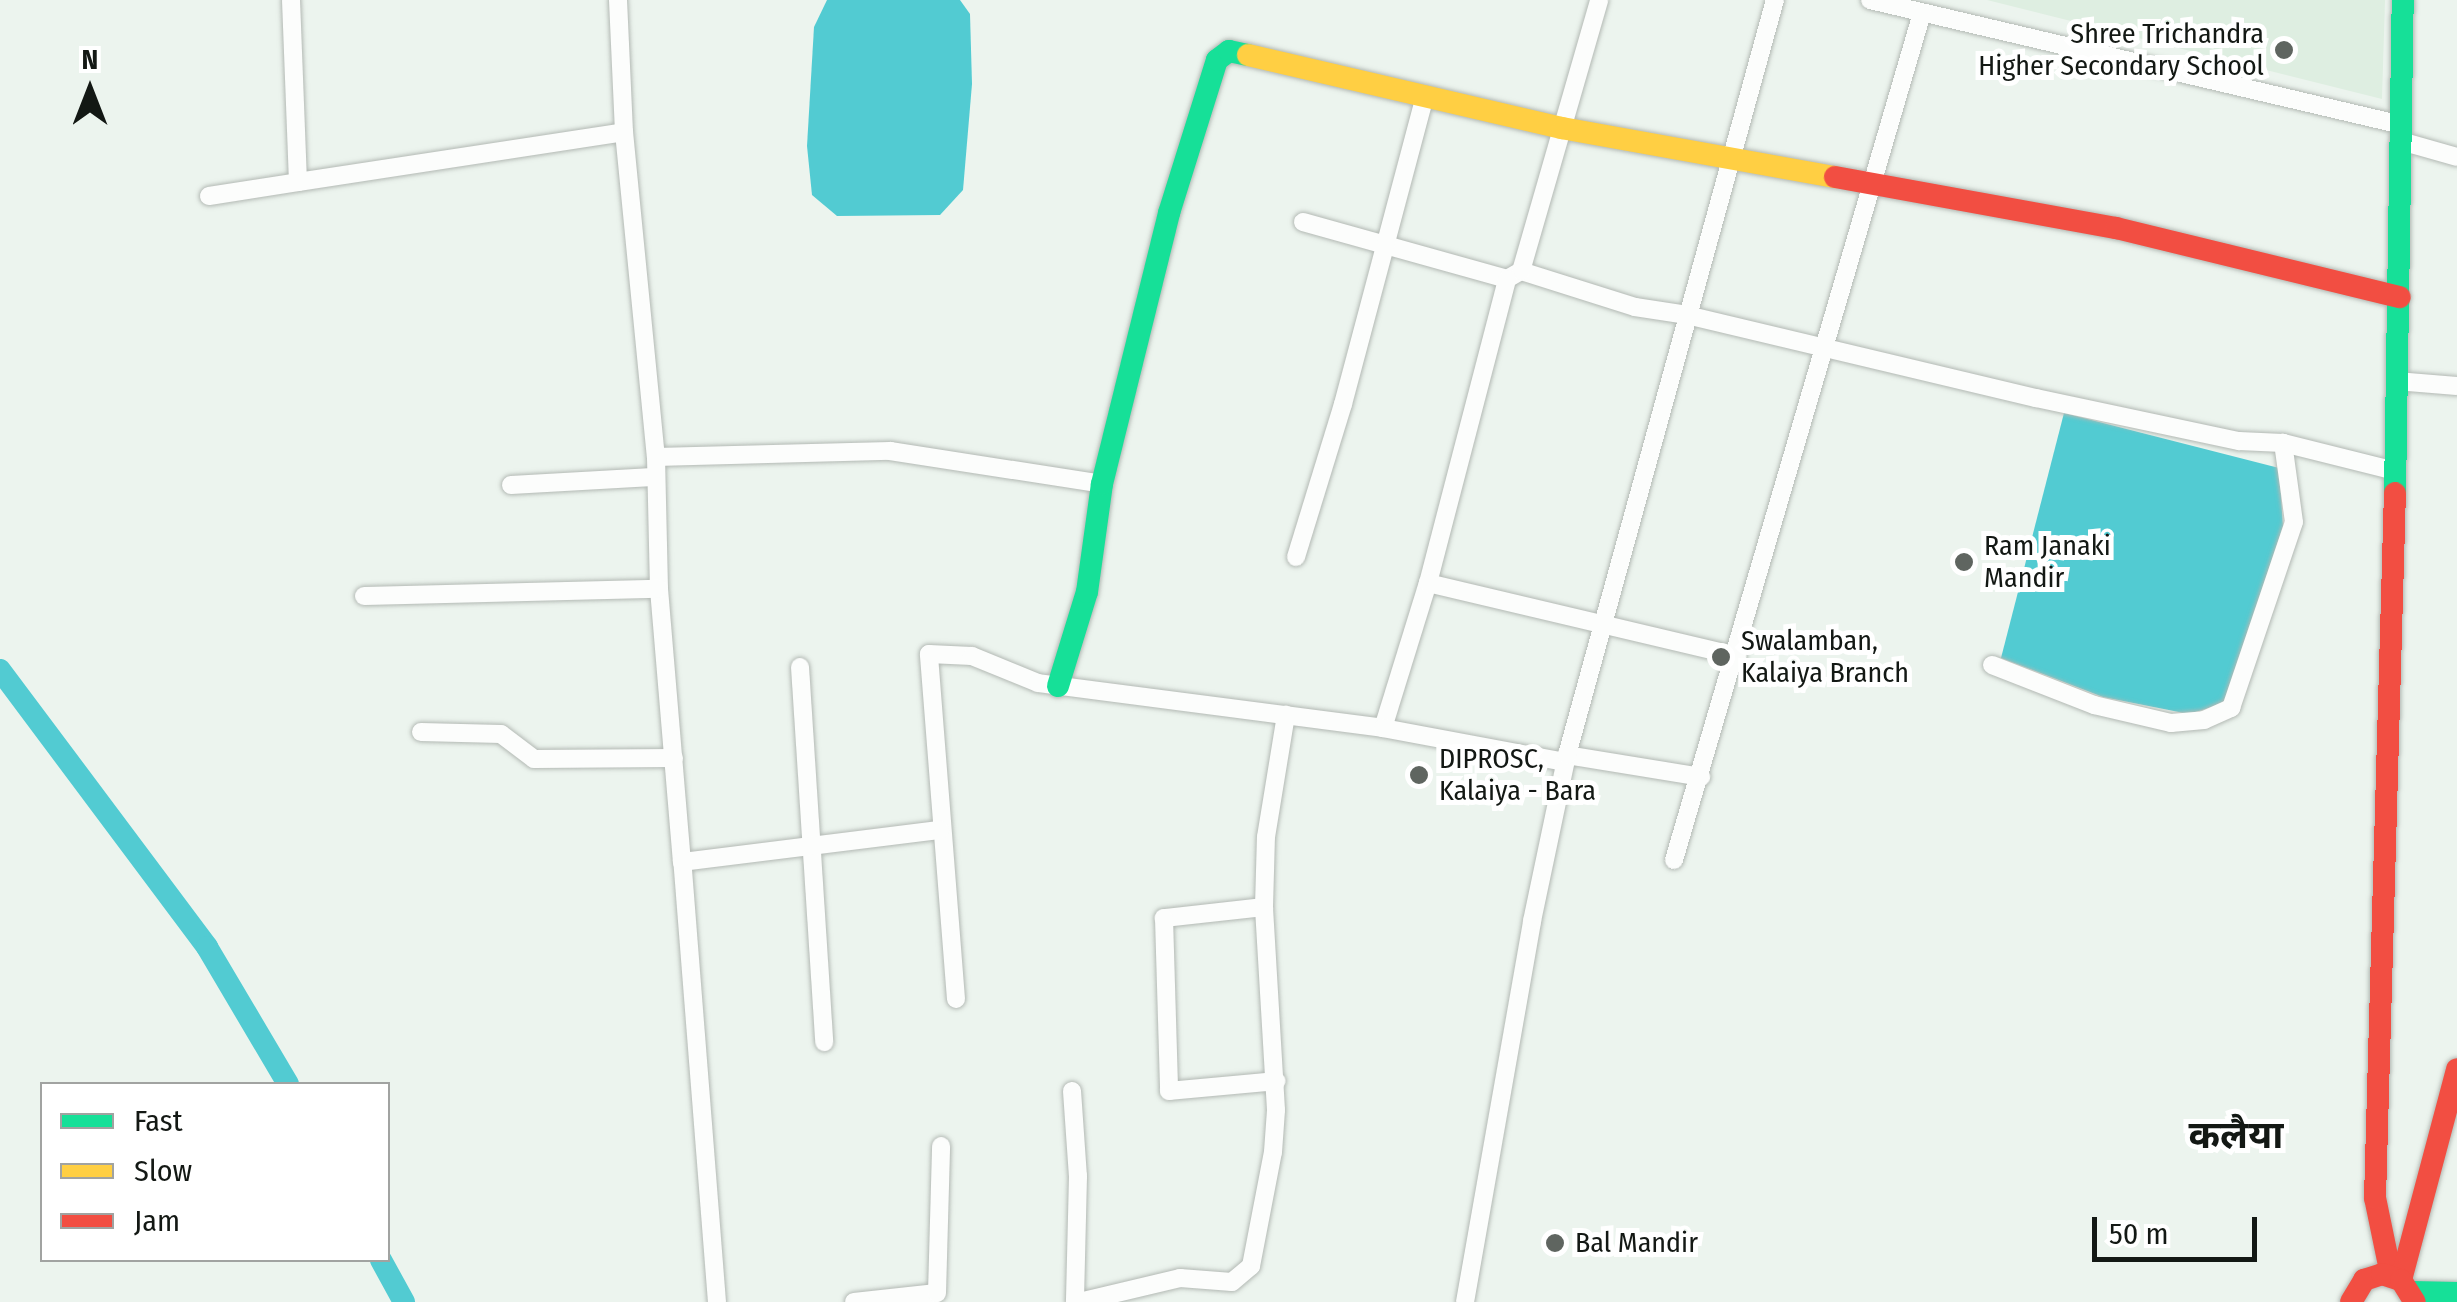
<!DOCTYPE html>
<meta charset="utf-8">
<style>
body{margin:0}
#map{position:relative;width:2457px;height:1302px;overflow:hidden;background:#ecf4ee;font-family:"Fira Sans Condensed","Noto Sans Devanagari",sans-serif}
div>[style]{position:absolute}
.built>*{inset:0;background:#deeee1}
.water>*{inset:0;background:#52cbd2}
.canal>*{height:22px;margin:-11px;padding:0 11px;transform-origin:11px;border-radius:11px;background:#52cbd2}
.roads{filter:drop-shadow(0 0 2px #b3b9b4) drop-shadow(0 0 2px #b3b9b4)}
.street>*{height:18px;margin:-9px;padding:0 9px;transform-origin:9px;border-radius:9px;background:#fcfdfc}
.fast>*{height:22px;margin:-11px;padding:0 11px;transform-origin:11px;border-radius:11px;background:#16e098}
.slow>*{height:22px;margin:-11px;padding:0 11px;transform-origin:11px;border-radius:11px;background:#ffcf43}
.jam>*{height:22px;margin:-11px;padding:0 11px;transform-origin:11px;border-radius:11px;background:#f24e42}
.dots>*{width:28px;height:28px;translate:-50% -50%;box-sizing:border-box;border:5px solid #fff;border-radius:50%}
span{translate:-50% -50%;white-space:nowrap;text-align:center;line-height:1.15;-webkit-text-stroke:10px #fff;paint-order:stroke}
.poi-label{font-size:28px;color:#131814}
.right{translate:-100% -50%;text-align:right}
.left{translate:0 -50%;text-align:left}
.district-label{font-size:38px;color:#131814;font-weight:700}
.legend{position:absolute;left:40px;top:1082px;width:350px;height:180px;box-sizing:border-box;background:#fff;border:2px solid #a1a3a1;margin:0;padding:12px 18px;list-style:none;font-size:30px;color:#131814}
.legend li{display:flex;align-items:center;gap:20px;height:50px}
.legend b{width:50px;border:2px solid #a1a3a1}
.north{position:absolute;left:40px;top:40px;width:100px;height:100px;-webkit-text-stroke:8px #fff;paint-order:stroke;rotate:0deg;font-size:28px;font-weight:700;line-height:40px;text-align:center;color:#131814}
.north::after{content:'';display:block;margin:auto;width:35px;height:45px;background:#131814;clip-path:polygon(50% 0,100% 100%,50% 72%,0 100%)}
.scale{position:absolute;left:2092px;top:1217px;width:165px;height:45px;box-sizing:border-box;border:5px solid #131814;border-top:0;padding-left:12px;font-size:30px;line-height:35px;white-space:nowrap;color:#131814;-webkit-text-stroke:8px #fff;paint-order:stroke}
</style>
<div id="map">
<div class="built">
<i style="clip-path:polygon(1987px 0,2385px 0,2382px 99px)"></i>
</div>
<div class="water">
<i style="clip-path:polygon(827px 0,960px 0,970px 14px,972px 84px,963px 190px,940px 215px,837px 216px,812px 195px,807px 146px,814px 27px)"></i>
<i style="clip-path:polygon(2064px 413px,2279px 468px,2283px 526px,2225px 703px,2189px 714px,2103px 697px,2001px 658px)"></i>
</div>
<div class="canal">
<i style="left:0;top:670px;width:346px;rotate:53.2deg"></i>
<i style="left:207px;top:947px;width:159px;rotate:59.4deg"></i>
<i style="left:381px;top:1260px;width:48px;rotate:61.3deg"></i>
</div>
<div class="roads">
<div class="street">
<i style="left:291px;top:0;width:182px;rotate:87.8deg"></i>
<i style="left:298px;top:182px;width:330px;rotate:-8.7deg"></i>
<i style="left:618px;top:0;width:132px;rotate:87.4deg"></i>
<i style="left:624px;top:132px;width:327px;rotate:84.4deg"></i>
<i style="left:656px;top:457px;width:132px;rotate:88.7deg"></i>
<i style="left:659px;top:589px;width:274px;rotate:85.2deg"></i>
<i style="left:1870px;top:0;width:546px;rotate:13.22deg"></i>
<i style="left:2401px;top:141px;width:58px;rotate:15.9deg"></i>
<i style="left:209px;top:196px;width:90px;rotate:-8.9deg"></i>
<i style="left:1303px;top:222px;width:212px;rotate:15.6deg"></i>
<i style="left:1507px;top:279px;width:16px;rotate:-30deg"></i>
<i style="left:1521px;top:271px;width:120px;rotate:17.5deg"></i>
<i style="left:1635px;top:307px;width:53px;rotate:8.7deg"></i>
<i style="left:1687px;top:315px;width:359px;rotate:13.4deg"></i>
<i style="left:2036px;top:398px;width:208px;rotate:12deg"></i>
<i style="left:2239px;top:441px;width:44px;rotate:2.6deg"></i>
<i style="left:2283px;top:443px;width:115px;rotate:14deg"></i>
<i style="left:1521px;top:271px;width:282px;rotate:-73.9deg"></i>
<i style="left:2396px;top:381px;width:61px;rotate:4.7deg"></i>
<i style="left:656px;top:457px;width:234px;rotate:-1.5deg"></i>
<i style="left:890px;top:451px;width:215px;rotate:8.8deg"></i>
<i style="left:511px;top:485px;width:142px;rotate:-3.2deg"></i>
<i style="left:1296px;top:557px;width:160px;rotate:-72.9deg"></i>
<i style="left:1343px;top:404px;width:319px;rotate:-75.1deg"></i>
<i style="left:1428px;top:583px;width:314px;rotate:-75.4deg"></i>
<i style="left:364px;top:596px;width:295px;rotate:-1.4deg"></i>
<i style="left:1992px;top:665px;width:110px;rotate:21.4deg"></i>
<i style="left:2094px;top:705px;width:79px;rotate:13.2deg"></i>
<i style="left:2171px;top:723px;width:33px;rotate:-5deg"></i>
<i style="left:2204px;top:720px;width:30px;rotate:-24deg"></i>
<i style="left:2231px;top:708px;width:196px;rotate:-71.3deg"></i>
<i style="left:2294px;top:522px;width:80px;rotate:-97.9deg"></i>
<i style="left:800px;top:667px;width:376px;rotate:86.3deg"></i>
<i style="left:1383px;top:728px;width:152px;rotate:-72.8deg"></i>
<i style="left:1428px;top:583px;width:318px;rotate:13.3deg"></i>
<i style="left:421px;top:732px;width:80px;rotate:1.4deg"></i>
<i style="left:501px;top:734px;width:41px;rotate:37.1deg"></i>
<i style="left:534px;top:759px;width:140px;rotate:-0.4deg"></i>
<i style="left:1567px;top:755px;width:136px;rotate:9.3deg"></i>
<i style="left:1674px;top:860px;width:883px;rotate:-73.68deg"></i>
<i style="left:1264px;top:907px;width:101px;rotate:173.7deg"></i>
<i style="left:1164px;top:918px;width:173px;rotate:88.3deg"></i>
<i style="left:1169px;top:1091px;width:108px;rotate:-5.3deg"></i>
<i style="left:956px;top:999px;width:346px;rotate:-94.5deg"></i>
<i style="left:929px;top:654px;width:43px;rotate:2.7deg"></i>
<i style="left:972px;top:656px;width:71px;rotate:22.2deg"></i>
<i style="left:1038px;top:683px;width:348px;rotate:7.4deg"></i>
<i style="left:1383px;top:728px;width:185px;rotate:10.6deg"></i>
<i style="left:1072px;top:1091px;width:85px;rotate:86deg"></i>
<i style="left:1078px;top:1176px;width:126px;rotate:91.4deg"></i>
<i style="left:717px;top:1302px;width:441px;rotate:-94.5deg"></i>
<i style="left:682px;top:862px;width:260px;rotate:-7.1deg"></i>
<i style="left:854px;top:1302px;width:83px;rotate:-6.2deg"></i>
<i style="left:937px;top:1293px;width:147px;rotate:-88.4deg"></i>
<i style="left:1079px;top:1302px;width:104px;rotate:-13.4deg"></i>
<i style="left:1180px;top:1278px;width:52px;rotate:4.4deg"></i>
<i style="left:1232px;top:1282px;width:25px;rotate:-40deg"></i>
<i style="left:1251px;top:1266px;width:116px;rotate:-79.1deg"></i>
<i style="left:1273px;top:1152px;width:42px;rotate:-85.9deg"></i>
<i style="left:1276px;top:1110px;width:203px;rotate:-93.4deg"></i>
<i style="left:1264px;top:907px;width:70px;rotate:-88.4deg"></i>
<i style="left:1266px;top:837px;width:124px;rotate:-80.7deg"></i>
<i style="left:1465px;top:1302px;width:387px;rotate:-80deg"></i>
<i style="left:1532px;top:921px;width:170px;rotate:-78.1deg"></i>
<i style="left:1567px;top:755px;width:783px;rotate:-74.6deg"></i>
</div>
<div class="fast">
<i style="left:2395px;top:493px;width:493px;rotate:-89.1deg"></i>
<i style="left:1058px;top:686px;width:98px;rotate:-72.9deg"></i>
<i style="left:1087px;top:592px;width:109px;rotate:-82.1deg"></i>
<i style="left:1102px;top:484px;width:279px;rotate:-76.1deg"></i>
<i style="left:1169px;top:213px;width:160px;rotate:-72.6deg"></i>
<i style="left:1217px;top:60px;width:15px;rotate:-37deg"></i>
<i style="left:1229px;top:51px;width:19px;rotate:12deg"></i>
<i style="left:2412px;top:1292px;width:45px;rotate:1.3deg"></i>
</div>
<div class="slow">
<i style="left:1248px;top:55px;width:322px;rotate:13.1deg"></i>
<i style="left:1562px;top:128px;width:277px;rotate:10.2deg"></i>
</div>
<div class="jam">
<i style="left:1835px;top:177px;width:286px;rotate:10.3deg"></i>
<i style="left:2116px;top:228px;width:292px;rotate:13.7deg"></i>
<i style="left:2391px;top:1275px;width:79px;rotate:-101.7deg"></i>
<i style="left:2375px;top:1198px;width:705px;rotate:-88.38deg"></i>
<i style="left:2401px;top:1280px;width:218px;rotate:-75.1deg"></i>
<i style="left:2351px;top:1302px;width:26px;rotate:-59deg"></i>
<i style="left:2364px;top:1280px;width:19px;rotate:-18deg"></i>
<i style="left:2382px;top:1274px;width:20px;rotate:18deg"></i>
<i style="left:2401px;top:1280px;width:26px;rotate:58deg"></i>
</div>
</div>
<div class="dots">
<i style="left:2284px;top:50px;background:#5f6560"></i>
<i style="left:1964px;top:562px;background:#5f6560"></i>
<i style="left:1721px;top:657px;background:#5f6560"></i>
<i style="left:1419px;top:775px;background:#5f6560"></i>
<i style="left:1555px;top:1243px;background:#5f6560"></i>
</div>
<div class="poi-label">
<span class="right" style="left:2264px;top:50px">Shree Trichandra<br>Higher Secondary School</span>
<span class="left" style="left:1984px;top:562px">Ram Janaki<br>Mandir</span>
<span class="left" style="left:1741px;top:657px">Swalamban,<br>Kalaiya Branch</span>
<span class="left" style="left:1439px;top:775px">DIPROSC,<br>Kalaiya - Bara</span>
<span class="left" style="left:1575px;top:1243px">Bal Mandir</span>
</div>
<div class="district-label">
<span style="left:2236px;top:1136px">कलैया</span>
</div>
<ul class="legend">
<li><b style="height:12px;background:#16e098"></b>Fast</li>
<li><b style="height:12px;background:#ffcf43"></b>Slow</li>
<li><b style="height:12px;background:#f24e42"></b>Jam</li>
</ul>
<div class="north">N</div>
<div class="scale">50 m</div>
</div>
